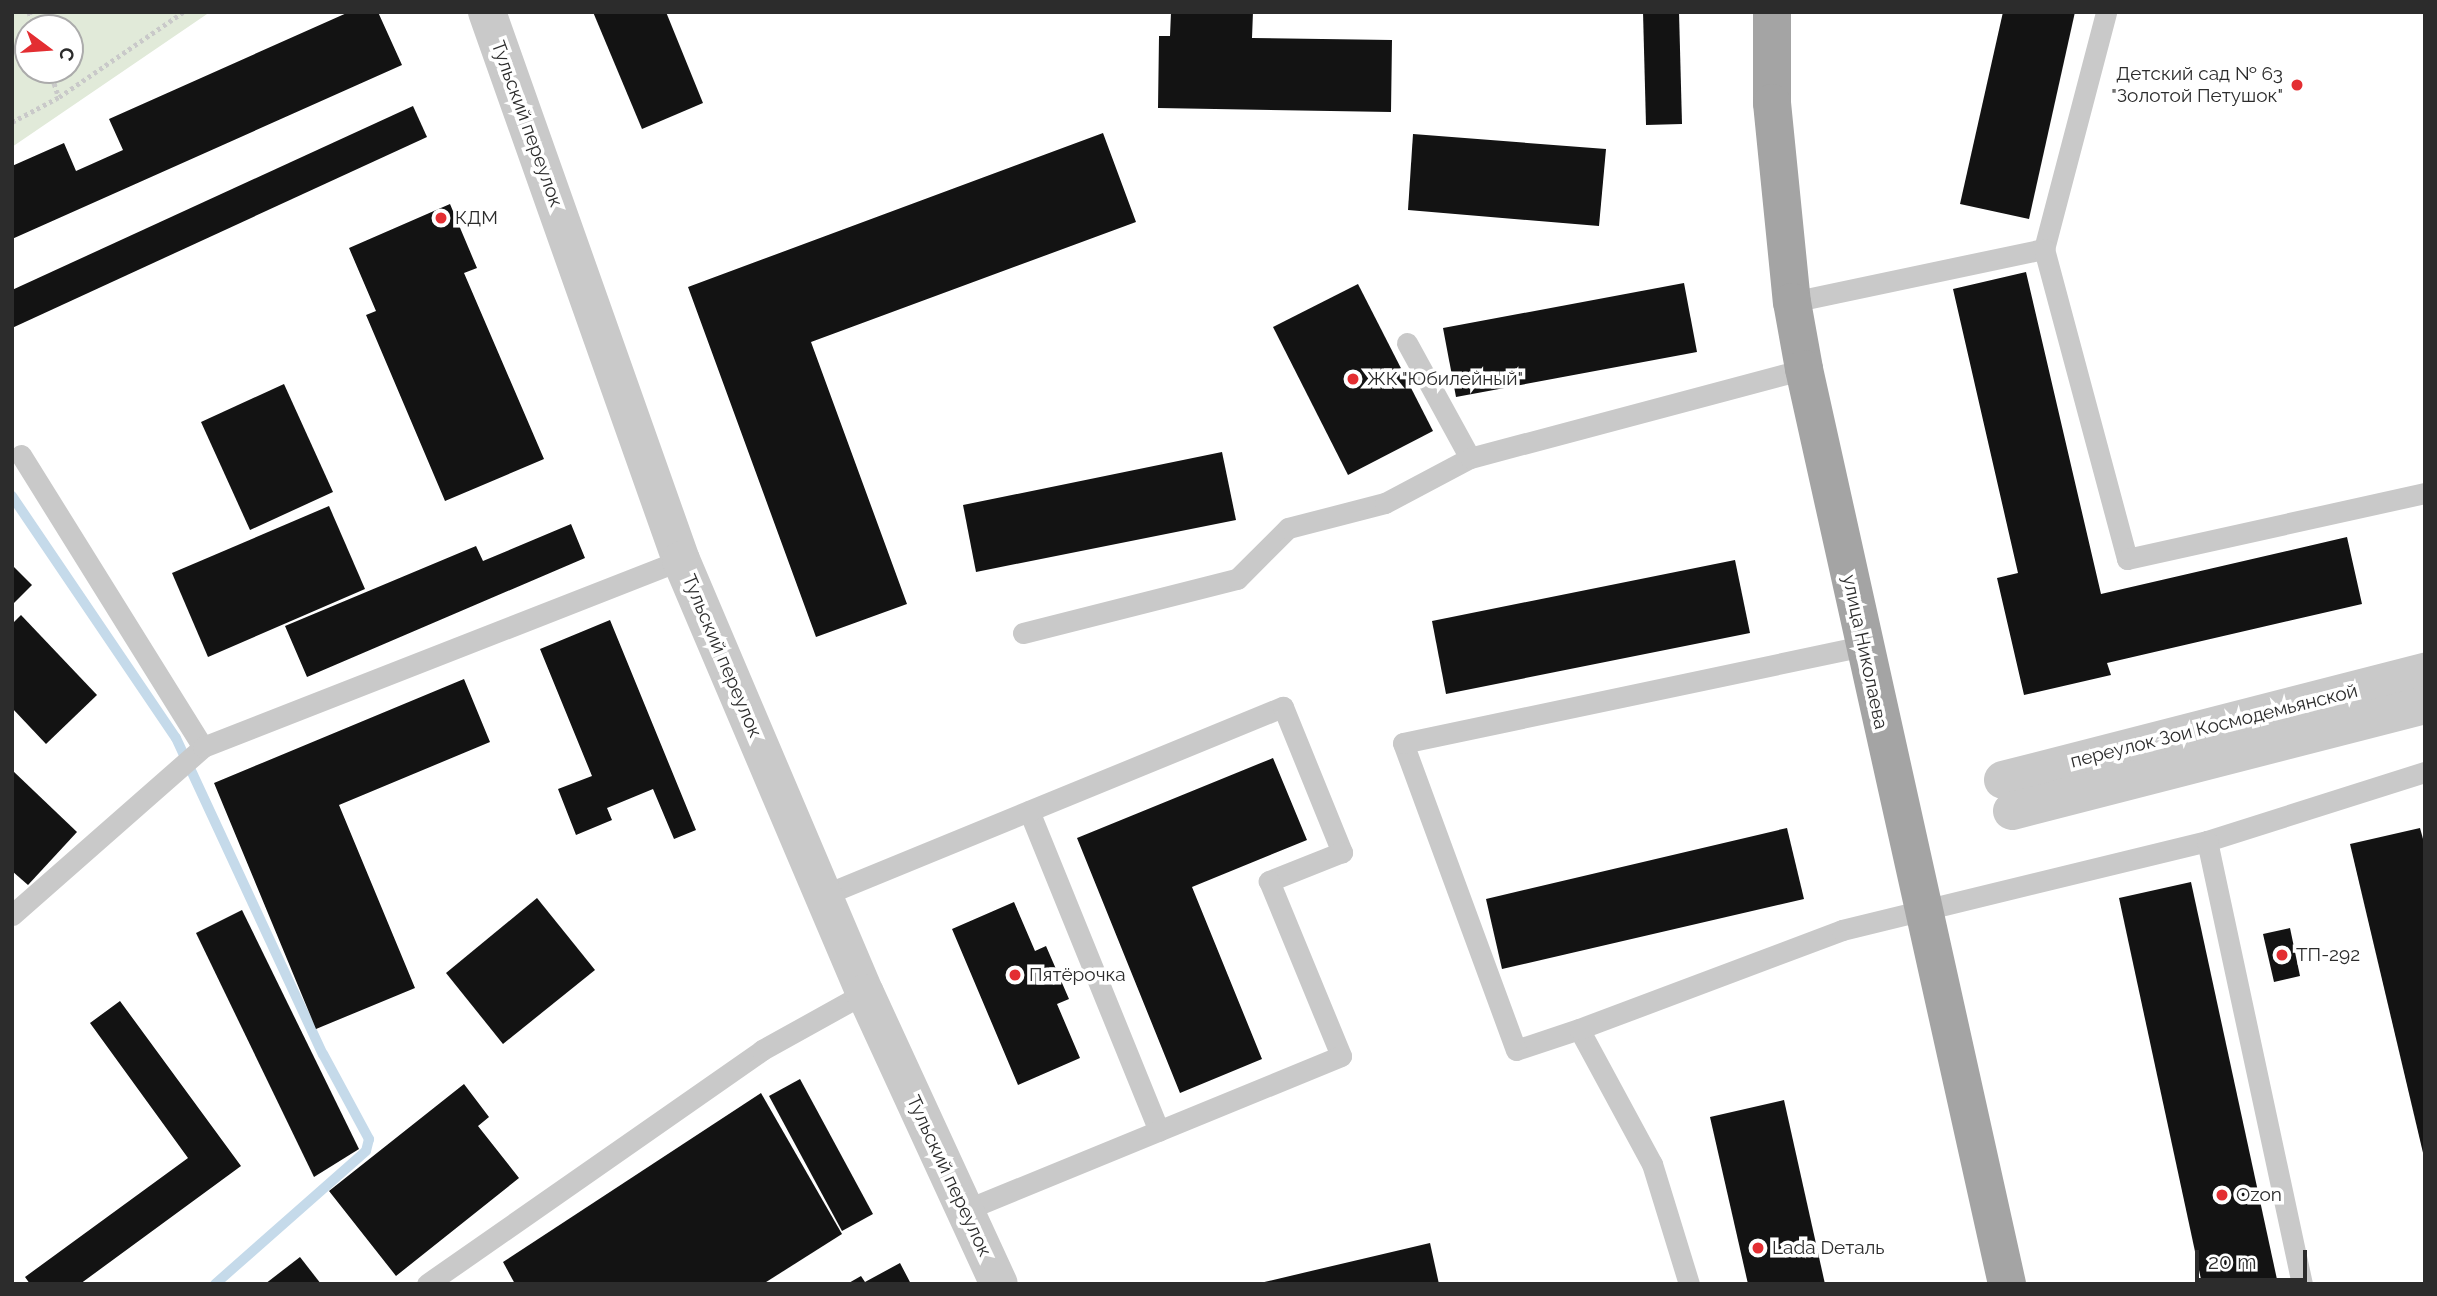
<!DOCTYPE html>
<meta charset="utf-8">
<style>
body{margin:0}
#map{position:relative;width:2437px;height:1296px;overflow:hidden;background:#fff;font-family:Raleway,sans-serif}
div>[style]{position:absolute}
.green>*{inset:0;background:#e1ead9}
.stream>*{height:10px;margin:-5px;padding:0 5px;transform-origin:5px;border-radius:5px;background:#c5daea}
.building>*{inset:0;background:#131313}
.path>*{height:4.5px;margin-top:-2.25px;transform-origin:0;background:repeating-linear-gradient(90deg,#c9c9c9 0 3.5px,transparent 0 7px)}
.lane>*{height:21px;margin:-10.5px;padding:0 10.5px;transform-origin:10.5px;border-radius:10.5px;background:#c9c9c9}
.street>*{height:38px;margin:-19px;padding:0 19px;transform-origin:19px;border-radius:19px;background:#c9c9c9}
.primary>*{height:38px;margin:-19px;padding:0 19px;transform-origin:19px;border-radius:19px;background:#a4a4a4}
.dots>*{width:19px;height:19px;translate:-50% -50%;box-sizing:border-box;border:4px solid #fff;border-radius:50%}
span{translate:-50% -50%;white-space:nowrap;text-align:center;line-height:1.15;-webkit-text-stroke:7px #fff;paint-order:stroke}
.poi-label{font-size:19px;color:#2c2c2c}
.right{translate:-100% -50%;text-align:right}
.left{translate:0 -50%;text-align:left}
.street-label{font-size:19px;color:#2c2c2c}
.frame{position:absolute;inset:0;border:14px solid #2c2c2c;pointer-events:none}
.north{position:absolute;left:14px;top:14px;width:70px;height:70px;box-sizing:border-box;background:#fff;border:2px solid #ababab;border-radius:50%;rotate:106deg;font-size:19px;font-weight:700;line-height:28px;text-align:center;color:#2c2c2c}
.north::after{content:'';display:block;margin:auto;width:24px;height:32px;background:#e32e32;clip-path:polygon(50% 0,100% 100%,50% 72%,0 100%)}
.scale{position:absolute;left:2195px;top:1250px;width:112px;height:32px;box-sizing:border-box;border:4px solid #2c2c2c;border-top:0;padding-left:9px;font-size:21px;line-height:24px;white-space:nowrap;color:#2c2c2c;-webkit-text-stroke:5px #fff;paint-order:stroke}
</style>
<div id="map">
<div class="green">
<i style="clip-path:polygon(evenodd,12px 12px,210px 12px,12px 147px,12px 12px,28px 28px,70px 28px,70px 70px,28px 70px,28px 28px)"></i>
</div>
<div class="stream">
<i style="left:12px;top:496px;width:292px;rotate:55.9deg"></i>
<i style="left:176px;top:738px;width:349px;rotate:65.1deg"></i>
<i style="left:323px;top:1054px;width:97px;rotate:61.6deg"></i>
<i style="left:369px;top:1139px;width:12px;rotate:104deg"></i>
<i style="left:366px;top:1151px;width:201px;rotate:138.6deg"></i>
</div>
<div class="building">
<i style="clip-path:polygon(349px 12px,378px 12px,402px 65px,12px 239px,12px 166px,64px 143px,76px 171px,123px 150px,109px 119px)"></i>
<i style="clip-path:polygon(593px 12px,666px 12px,703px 103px,642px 129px)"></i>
<i style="clip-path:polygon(1171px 12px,1253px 12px,1252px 38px,1392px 40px,1391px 112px,1158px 108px,1159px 36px,1170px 36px)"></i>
<i style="clip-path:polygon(1643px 12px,1679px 12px,1682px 124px,1646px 125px)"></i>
<i style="clip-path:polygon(2003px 12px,2075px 12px,2029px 219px,1960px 204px)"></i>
<i style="clip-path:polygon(413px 106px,427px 137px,12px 328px,12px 290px)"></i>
<i style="clip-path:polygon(1103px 133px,1136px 222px,811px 342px,907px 604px,816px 637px,688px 287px)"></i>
<i style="clip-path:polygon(1413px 134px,1606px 149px,1599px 226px,1408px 210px)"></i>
<i style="clip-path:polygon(450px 204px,477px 268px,464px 273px,544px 459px,445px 501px,366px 315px,376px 311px,349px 248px)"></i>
<i style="clip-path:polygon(2026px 272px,2101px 594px,2347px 537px,2362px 604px,2107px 663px,2111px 675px,2024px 695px,1997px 578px,2018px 573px,1953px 289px)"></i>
<i style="clip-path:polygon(1684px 283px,1697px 352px,1456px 397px,1443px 328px)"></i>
<i style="clip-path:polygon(1358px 284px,1433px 431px,1348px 475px,1273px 327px)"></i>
<i style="clip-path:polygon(284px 384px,333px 492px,250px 530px,201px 422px)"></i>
<i style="clip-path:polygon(1222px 452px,1236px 520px,976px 572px,963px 505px)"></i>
<i style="clip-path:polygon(329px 506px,365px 589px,208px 657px,172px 573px)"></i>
<i style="clip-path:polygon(571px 524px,585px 558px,307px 677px,285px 626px,476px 546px,483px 561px)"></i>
<i style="clip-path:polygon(1735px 560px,1750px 633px,1446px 694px,1432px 621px)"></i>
<i style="clip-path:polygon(12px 565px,32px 585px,12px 605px)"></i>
<i style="clip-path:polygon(21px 615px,97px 695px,46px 744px,12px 708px,12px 624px)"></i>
<i style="clip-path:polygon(610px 620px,696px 830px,674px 839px,653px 789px,607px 808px,612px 820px,576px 835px,558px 789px,592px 776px,540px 649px)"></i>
<i style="clip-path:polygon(464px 679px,490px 742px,339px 805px,415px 988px,316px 1029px,214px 783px)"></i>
<i style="clip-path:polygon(1273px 758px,1307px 840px,1192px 887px,1262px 1059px,1180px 1093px,1077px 838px)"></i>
<i style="clip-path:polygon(12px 770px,77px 832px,28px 885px,12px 871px)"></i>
<i style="clip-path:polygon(1787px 828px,1804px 899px,1502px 969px,1486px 899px)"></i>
<i style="clip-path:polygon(2420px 828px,2425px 846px,2424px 1157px,2350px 844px)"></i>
<i style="clip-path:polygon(2191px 882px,2278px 1284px,2202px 1284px,2119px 898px)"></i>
<i style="clip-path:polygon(537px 898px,595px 970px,503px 1044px,446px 973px)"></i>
<i style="clip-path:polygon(1014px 902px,1035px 951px,1046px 946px,1069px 999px,1057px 1004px,1080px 1058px,1018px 1085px,952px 929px)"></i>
<i style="clip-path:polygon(242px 910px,359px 1149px,314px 1177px,196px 933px)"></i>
<i style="clip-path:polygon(2290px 928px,2300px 976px,2274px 982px,2263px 934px)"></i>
<i style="clip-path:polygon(120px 1001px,241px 1166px,80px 1284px,30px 1284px,25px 1277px,188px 1158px,90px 1023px)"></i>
<i style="clip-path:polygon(800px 1079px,873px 1214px,842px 1231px,769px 1096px)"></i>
<i style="clip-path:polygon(464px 1084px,489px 1117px,478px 1126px,519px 1178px,396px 1276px,329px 1191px)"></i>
<i style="clip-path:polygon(761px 1093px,842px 1234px,763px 1284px,515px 1284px,503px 1262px)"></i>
<i style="clip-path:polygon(1784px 1100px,1825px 1284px,1748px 1284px,1710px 1117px)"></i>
<i style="clip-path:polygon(1430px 1243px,1439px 1284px,1260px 1284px,1260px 1283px)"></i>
<i style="clip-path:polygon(300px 1257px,321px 1284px,265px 1284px)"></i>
<i style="clip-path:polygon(900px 1263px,911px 1284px,847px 1284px,861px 1276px,865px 1282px)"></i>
</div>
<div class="path">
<i style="left:29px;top:12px;width:17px;rotate:69deg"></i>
<i style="left:50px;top:70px;width:28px;rotate:72deg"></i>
<i style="left:12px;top:122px;width:53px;rotate:-28deg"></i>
<i style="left:59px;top:97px;width:150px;rotate:-34.4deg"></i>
</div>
<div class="lane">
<i style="left:2044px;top:249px;width:245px;rotate:-75.3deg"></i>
<i style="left:1792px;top:302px;width:258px;rotate:-11.9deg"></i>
<i style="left:2044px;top:249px;width:321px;rotate:75deg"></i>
<i style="left:2127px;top:559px;width:305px;rotate:-12.5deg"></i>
<i style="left:1407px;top:343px;width:131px;rotate:61.3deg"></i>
<i style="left:21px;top:455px;width:344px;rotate:58.1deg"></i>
<i style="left:1023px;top:633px;width:221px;rotate:-14.2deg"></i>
<i style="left:1237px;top:579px;width:72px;rotate:-45deg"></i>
<i style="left:1288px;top:528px;width:100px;rotate:-14.5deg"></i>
<i style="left:1385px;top:503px;width:96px;rotate:-27.9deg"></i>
<i style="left:1470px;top:458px;width:346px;rotate:-14.9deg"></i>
<i style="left:1029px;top:811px;width:345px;rotate:67.9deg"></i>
<i style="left:2207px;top:841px;width:229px;rotate:-17.6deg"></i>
<i style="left:824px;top:895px;width:496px;rotate:-22.3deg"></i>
<i style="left:1283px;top:707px;width:157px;rotate:67.9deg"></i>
<i style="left:1342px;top:852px;width:79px;rotate:158.3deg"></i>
<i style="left:1269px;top:881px;width:189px;rotate:67.6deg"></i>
<i style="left:1341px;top:1056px;width:406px;rotate:157.7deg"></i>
<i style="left:12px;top:915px;width:254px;rotate:-41.3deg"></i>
<i style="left:203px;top:747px;width:513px;rotate:-21.37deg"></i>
<i style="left:1579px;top:1029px;width:66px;rotate:161.6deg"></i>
<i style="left:1516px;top:1050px;width:327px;rotate:-110.2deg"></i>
<i style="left:1403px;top:743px;width:471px;rotate:-11.9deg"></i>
<i style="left:427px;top:1284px;width:409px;rotate:-34.9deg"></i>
<i style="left:762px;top:1050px;width:118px;rotate:-29deg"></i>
<i style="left:1689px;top:1284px;width:126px;rotate:-107.1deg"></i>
<i style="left:1652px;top:1164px;width:153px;rotate:-118.4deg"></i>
<i style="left:1579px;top:1029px;width:281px;rotate:-20.6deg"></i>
<i style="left:1842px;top:930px;width:376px;rotate:-13.7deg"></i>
<i style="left:2207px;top:841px;width:453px;rotate:77.9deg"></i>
</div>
<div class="street">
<i style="left:487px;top:12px;width:581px;rotate:70.51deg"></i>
<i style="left:681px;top:560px;width:470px;rotate:67deg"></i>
<i style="left:865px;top:993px;width:320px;rotate:65.3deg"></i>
<i style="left:2003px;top:780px;width:436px;rotate:-14.4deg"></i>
<i style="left:2012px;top:811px;width:426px;rotate:-14.4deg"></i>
</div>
<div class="primary">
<i style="left:1772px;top:12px;width:91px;rotate:90deg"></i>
<i style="left:1772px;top:103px;width:200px;rotate:84.3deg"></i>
<i style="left:1792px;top:302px;width:68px;rotate:79.8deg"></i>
<i style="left:1804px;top:369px;width:937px;rotate:77.49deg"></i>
</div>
<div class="dots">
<i style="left:2297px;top:85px;background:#e32e32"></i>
<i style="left:441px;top:218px;background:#e32e32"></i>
<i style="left:1353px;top:379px;background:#e32e32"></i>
<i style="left:2282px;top:955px;background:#e32e32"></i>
<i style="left:1015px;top:975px;background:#e32e32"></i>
<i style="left:2222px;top:1195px;background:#e32e32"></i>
<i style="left:1758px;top:1248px;background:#e32e32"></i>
</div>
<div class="poi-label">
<span class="right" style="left:2283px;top:85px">Детский сад № 63<br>"Золотой Петушок"</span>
<span class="left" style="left:455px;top:218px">КДМ</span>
<span class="left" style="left:1367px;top:379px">ЖК "Юбилейный"</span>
<span class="left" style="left:2296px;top:955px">ТП-292</span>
<span class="left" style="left:1029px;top:975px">Пятёрочка</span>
<span class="left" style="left:2236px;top:1195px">Ozon</span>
<span class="left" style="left:1772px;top:1248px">Lada Dеталь</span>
</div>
<div class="street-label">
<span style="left:527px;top:124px;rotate:70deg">Тульский переулок</span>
<span style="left:1865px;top:652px;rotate:78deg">улица Николаева</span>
<span style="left:722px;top:656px;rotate:67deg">Тульский переулок</span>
<span style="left:2214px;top:726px;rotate:-14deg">переулок Зои Космодемьянской</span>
<span style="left:949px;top:1176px;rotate:65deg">Тульский переулок</span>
</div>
<div class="frame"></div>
<div class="north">С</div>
<div class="scale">20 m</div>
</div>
